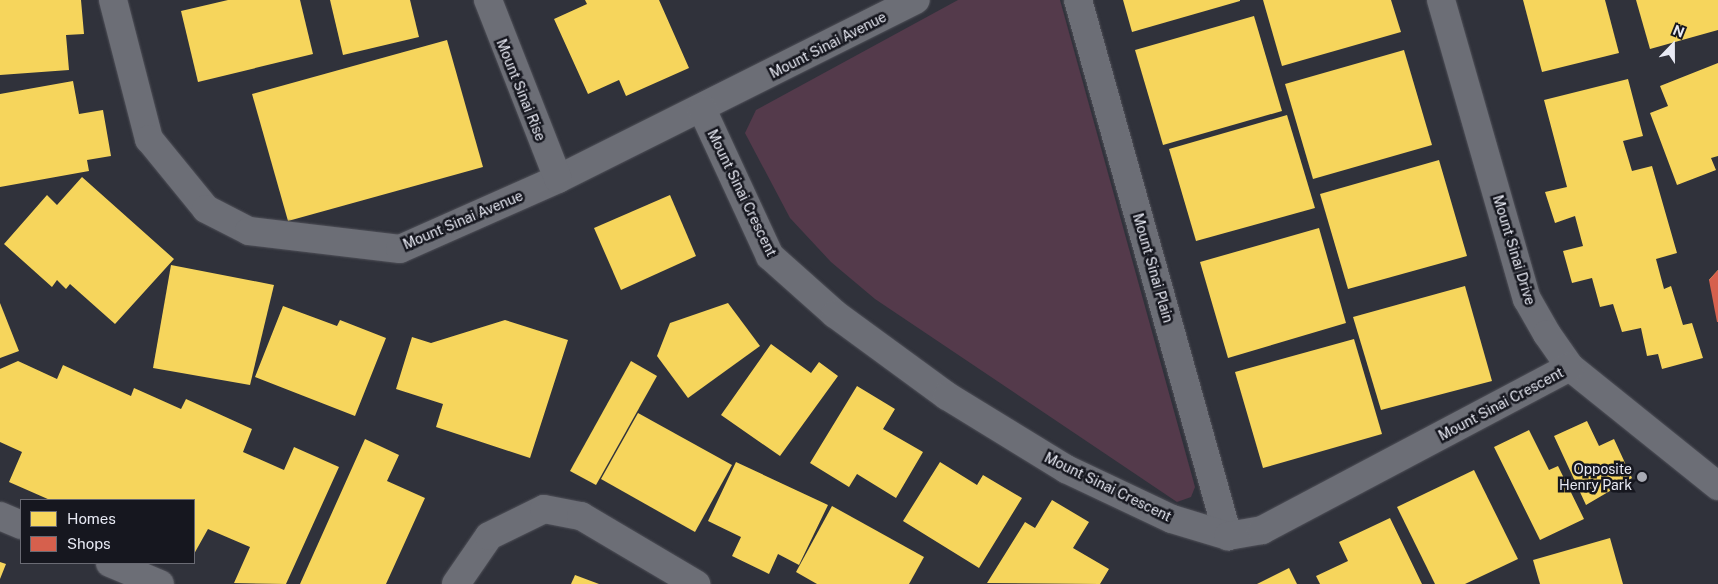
<!DOCTYPE html>
<style>
body{margin:0}
#map{position:relative;width:1718px;height:584px;overflow:hidden;background:#30323b;font-family:"Public Sans",sans-serif}
div>[style]{position:absolute}
.green>*{inset:0;background:#543a4b}
.homes>*{inset:0;background:#f6d55c}
.shops>*{inset:0;background:#d6604d}
.roads{filter:drop-shadow(0 0 1px #4f5058) drop-shadow(0 0 1px #4f5058)}
.minor>*{height:28px;margin:-14px;padding:0 14px;transform-origin:14px;border-radius:14px;background:#6c6e76}
.dots>*{width:14px;height:14px;translate:-50% -50%;box-sizing:border-box;border:2px solid #16171f;border-radius:50%}
span{translate:-50% -50%;white-space:nowrap;text-align:center;line-height:1.15;-webkit-text-stroke:5px #16171f;paint-order:stroke}
.street-label{font-size:14px;color:#e8eaf4}
.poi-label{font-size:14px;color:#e8eaf4}
.right{translate:-100% -50%;text-align:right}
.legend{position:absolute;left:20px;top:499px;width:175px;height:65px;box-sizing:border-box;background:#16171f;border:1px solid #6a6b74;margin:0;padding:6px 9px;list-style:none;font-size:15px;color:#e8eaf4}
.legend li{display:flex;align-items:center;gap:10px;height:25px}
.legend b{width:25px;border:1px solid #6a6b74}
.north{position:absolute;left:1648px;top:20px;width:50px;height:50px;-webkit-text-stroke:4px #16171f;paint-order:stroke;rotate:22deg;font-size:14px;font-weight:700;line-height:20px;text-align:center;color:#e8eaf4}
.north::after{content:'';display:block;margin:auto;width:18px;height:22px;background:#e8eaf4;clip-path:polygon(50% 0,100% 100%,50% 72%,0 100%)}
</style>
<div id="map">
<div class="green">
<i style="clip-path:polygon(958px 0,1060px 0,1195px 487px,1191px 497px,1177px 502px,875px 299px,831px 262px,790px 218px,745px 133px,756px 110px)"></i>
</div>
<div class="homes">
<i style="clip-path:polygon(0 0,81px 0,84px 34px,66px 35px,69px 70px,0 75px)"></i>
<i style="clip-path:polygon(228px 0,300px 0,313px 54px,198px 82px,181px 11px)"></i>
<i style="clip-path:polygon(330px 0,410px 0,419px 37px,343px 55px)"></i>
<i style="clip-path:polygon(585px 0,659px 0,689px 68px,626px 96px,619px 80px,588px 94px,554px 19px,587px 4px)"></i>
<i style="clip-path:polygon(1123px 0,1240px 0,1240px 1px,1132px 32px)"></i>
<i style="clip-path:polygon(1263px 0,1391px 0,1401px 32px,1282px 66px)"></i>
<i style="clip-path:polygon(1523px 0,1605px 0,1619px 53px,1542px 72px)"></i>
<i style="clip-path:polygon(1636px 0,1718px 0,1718px 30px,1650px 49px)"></i>
<i style="clip-path:polygon(1254px 16px,1282px 111px,1163px 145px,1135px 50px)"></i>
<i style="clip-path:polygon(447px 40px,483px 167px,288px 221px,252px 94px)"></i>
<i style="clip-path:polygon(1404px 50px,1432px 145px,1313px 179px,1285px 84px)"></i>
<i style="clip-path:polygon(1718px 63px,1718px 156px,1711px 158px,1716px 170px,1677px 185px,1650px 113px,1668px 106px,1660px 86px)"></i>
<i style="clip-path:polygon(1628px 79px,1643px 136px,1623px 141px,1632px 171px,1652px 166px,1677px 253px,1656px 259px,1664px 289px,1671px 286px,1683px 325px,1692px 323px,1703px 358px,1662px 369px,1658px 354px,1647px 356px,1641px 328px,1622px 332px,1613px 304px,1600px 307px,1592px 278px,1572px 283px,1563px 251px,1583px 246px,1575px 216px,1555px 223px,1545px 192px,1567px 187px,1544px 100px)"></i>
<i style="clip-path:polygon(73px 81px,79px 114px,103px 110px,111px 156px,87px 160px,89px 171px,0 187px,0 94px)"></i>
<i style="clip-path:polygon(1287px 115px,1315px 208px,1196px 241px,1169px 149px)"></i>
<i style="clip-path:polygon(1439px 160px,1467px 256px,1348px 289px,1320px 194px)"></i>
<i style="clip-path:polygon(82px 177px,174px 259px,115px 324px,70px 284px,66px 289px,57px 280px,52px 287px,4px 244px,47px 195px,57px 205px)"></i>
<i style="clip-path:polygon(670px 195px,696px 256px,621px 290px,594px 228px)"></i>
<i style="clip-path:polygon(1319px 228px,1346px 323px,1228px 358px,1200px 262px)"></i>
<i style="clip-path:polygon(171px 265px,274px 285px,250px 385px,153px 368px)"></i>
<i style="clip-path:polygon(1718px 270px,1718px 288px,1709px 280px)"></i>
<i style="clip-path:polygon(1465px 286px,1492px 381px,1381px 410px,1353px 317px)"></i>
<i style="clip-path:polygon(0 303px,19px 351px,0 358px)"></i>
<i style="clip-path:polygon(728px 303px,760px 346px,688px 398px,657px 356px,670px 323px)"></i>
<i style="clip-path:polygon(283px 306px,337px 326px,340px 320px,386px 338px,355px 416px,255px 377px)"></i>
<i style="clip-path:polygon(505px 320px,568px 340px,530px 458px,436px 427px,443px 404px,396px 389px,412px 337px,431px 343px)"></i>
<i style="clip-path:polygon(1354px 339px,1382px 434px,1263px 468px,1235px 372px)"></i>
<i style="clip-path:polygon(771px 344px,811px 373px,819px 362px,838px 376px,780px 456px,721px 415px)"></i>
<i style="clip-path:polygon(18px 361px,57px 379px,63px 365px,131px 396px,134px 388px,181px 409px,186px 399px,252px 429px,243px 452px,284px 470px,294px 447px,339px 467px,286px 584px,234px 583px,250px 547px,208px 529px,194px 554px,194px 500px,50px 500px,9px 482px,22px 452px,0 442px,0 369px)"></i>
<i style="clip-path:polygon(631px 361px,657px 376px,596px 485px,570px 471px)"></i>
<i style="clip-path:polygon(857px 386px,895px 409px,883px 429px,923px 452px,896px 498px,857px 474px,849px 487px,810px 463px)"></i>
<i style="clip-path:polygon(638px 413px,732px 465px,695px 532px,601px 479px)"></i>
<i style="clip-path:polygon(1587px 421px,1599px 446px,1614px 439px,1632px 478px,1586px 505px,1554px 436px)"></i>
<i style="clip-path:polygon(1529px 430px,1549px 470px,1558px 466px,1584px 519px,1540px 540px,1494px 447px)"></i>
<i style="clip-path:polygon(365px 439px,399px 455px,387px 481px,425px 498px,386px 584px,300px 584px)"></i>
<i style="clip-path:polygon(736px 462px,828px 505px,799px 565px,778px 554px,769px 574px,732px 556px,741px 537px,708px 521px)"></i>
<i style="clip-path:polygon(940px 462px,977px 485px,983px 475px,1022px 498px,979px 568px,903px 521px)"></i>
<i style="clip-path:polygon(1474px 470px,1518px 559px,1465px 584px,1435px 584px,1397px 507px)"></i>
<i style="clip-path:polygon(1052px 500px,1089px 522px,1073px 548px,1109px 569px,1100px 584px,987px 583px,1025px 522px,1035px 528px)"></i>
<i style="clip-path:polygon(832px 506px,924px 557px,909px 584px,817px 584px,796px 572px)"></i>
<i style="clip-path:polygon(1390px 518px,1422px 584px,1320px 584px,1316px 576px,1348px 561px,1339px 542px)"></i>
<i style="clip-path:polygon(1610px 538px,1623px 584px,1540px 584px,1533px 560px)"></i>
<i style="clip-path:polygon(0 562px,6px 564px,0 579px)"></i>
<i style="clip-path:polygon(1289px 568px,1297px 584px,1257px 584px)"></i>
<i style="clip-path:polygon(575px 575px,599px 584px,571px 584px)"></i>
</div>
<div class="shops">
<i style="clip-path:polygon(1718px 270px,1718px 322px,1717px 322px,1709px 280px)"></i>
</div>
<div class="roads">
<div class="minor">
<i style="left:113px;top:0;width:144px;rotate:75.5deg"></i>
<i style="left:149px;top:139px;width:90px;rotate:50.8deg"></i>
<i style="left:206px;top:209px;width:48px;rotate:27.1deg"></i>
<i style="left:249px;top:231px;width:152px;rotate:6.8deg"></i>
<i style="left:400px;top:249px;width:173px;rotate:-23.9deg"></i>
<i style="left:558px;top:179px;width:400px;rotate:-26.6deg"></i>
<i style="left:488px;top:0;width:192px;rotate:68.6deg"></i>
<i style="left:1078px;top:0;width:557px;rotate:74.37deg"></i>
<i style="left:1441px;top:0;width:311px;rotate:74deg"></i>
<i style="left:1527px;top:299px;width:40px;rotate:60.3deg"></i>
<i style="left:1547px;top:334px;width:40px;rotate:55.1deg"></i>
<i style="left:1570px;top:367px;width:190px;rotate:38.8deg"></i>
<i style="left:702px;top:109px;width:162px;rotate:65.2deg"></i>
<i style="left:770px;top:256px;width:87px;rotate:41.7deg"></i>
<i style="left:835px;top:314px;width:139px;rotate:36.2deg"></i>
<i style="left:947px;top:396px;width:140px;rotate:31.5deg"></i>
<i style="left:1066px;top:469px;width:117px;rotate:25.3deg"></i>
<i style="left:1172px;top:519px;width:59px;rotate:16.9deg"></i>
<i style="left:1228px;top:536px;width:35px;rotate:-10deg"></i>
<i style="left:1262px;top:530px;width:348px;rotate:-27.9deg"></i>
<i style="left:0;top:516px;width:23px;rotate:23deg"></i>
<i style="left:110px;top:563px;width:54px;rotate:22.8deg"></i>
<i style="left:456px;top:584px;width:58px;rotate:-55.5deg"></i>
<i style="left:489px;top:536px;width:61px;rotate:-26.1deg"></i>
<i style="left:544px;top:509px;width:38px;rotate:11deg"></i>
<i style="left:581px;top:516px;width:134px;rotate:30.6deg"></i>
</div>
</div>
<div class="dots">
<i style="left:1642px;top:477px;background:#a8aab3"></i>
</div>
<div class="street-label">
<span style="left:828px;top:45px;rotate:-27deg">Mount Sinai Avenue</span>
<span style="left:521px;top:90px;rotate:68deg">Mount Sinai Rise</span>
<span style="left:742px;top:193px;rotate:64deg">Mount Sinai Crescent</span>
<span style="left:463px;top:220px;rotate:-23deg">Mount Sinai Avenue</span>
<span style="left:1514px;top:250px;rotate:73deg">Mount Sinai Drive</span>
<span style="left:1153px;top:268px;rotate:74deg">Mount Sinai Plain</span>
<span style="left:1501px;top:404px;rotate:-28deg">Mount Sinai Crescent</span>
<span style="left:1108px;top:487px;rotate:26deg">Mount Sinai Crescent</span>
</div>
<div class="poi-label">
<span class="right" style="left:1632px;top:477px">Opposite<br>Henry Park</span>
</div>
<ul class="legend">
<li><b style="height:14px;background:#f6d55c"></b>Homes</li>
<li><b style="height:14px;background:#d6604d"></b>Shops</li>
</ul>
<div class="north">N</div>
</div>
